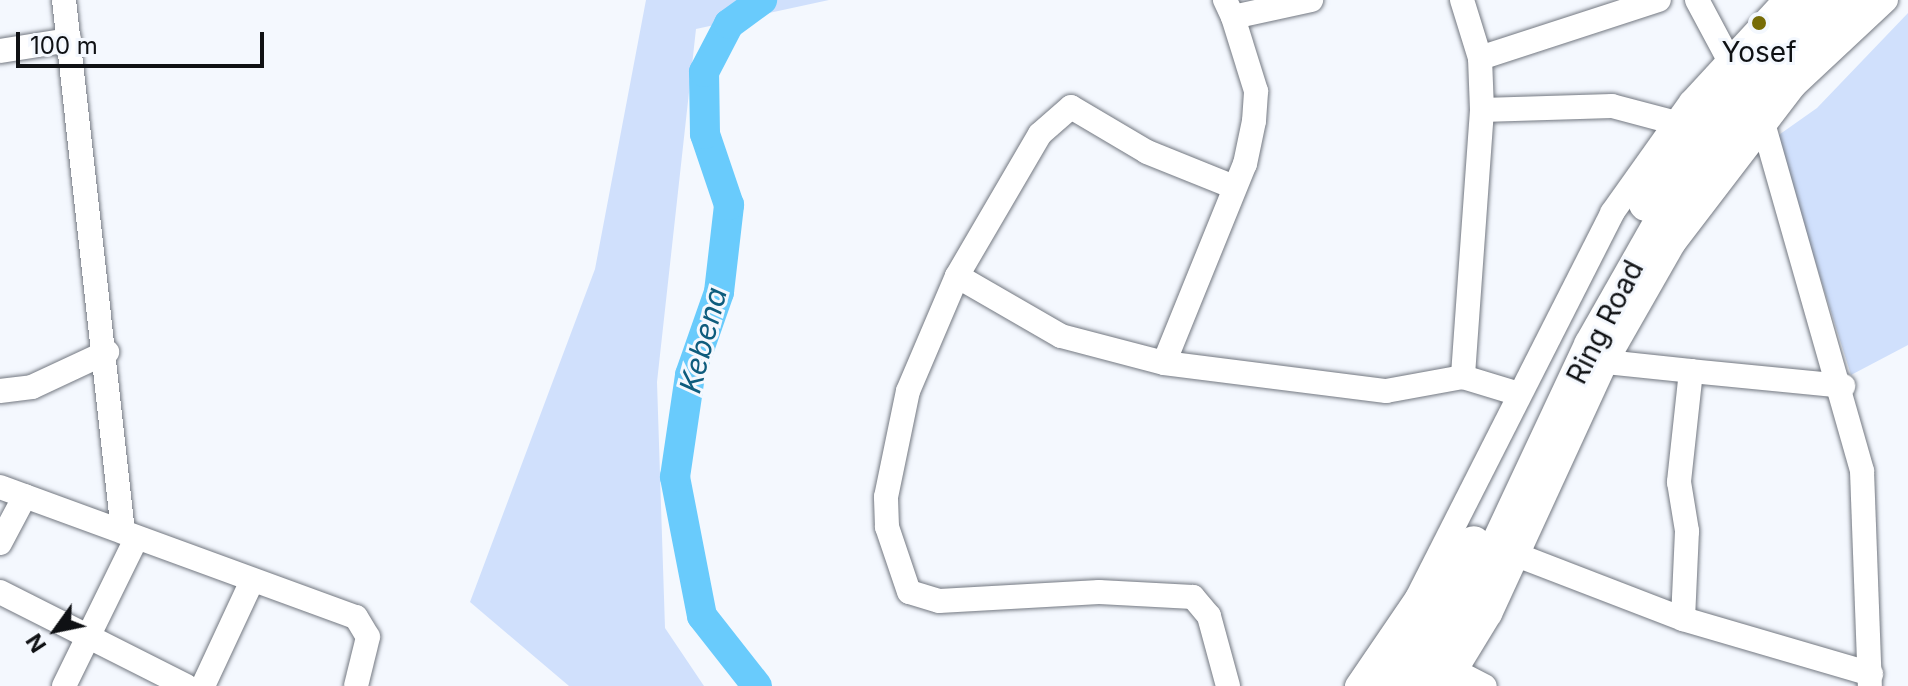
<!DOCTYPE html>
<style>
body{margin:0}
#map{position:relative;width:1908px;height:686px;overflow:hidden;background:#f4f8fe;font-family:Inter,sans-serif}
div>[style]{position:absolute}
.green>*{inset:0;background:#d0e0fc}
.river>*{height:30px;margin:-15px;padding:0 15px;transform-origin:15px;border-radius:15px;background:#69cbfc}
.roads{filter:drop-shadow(0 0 2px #737881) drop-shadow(0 0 2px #737881)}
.minor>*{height:24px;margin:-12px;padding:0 12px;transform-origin:12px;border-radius:12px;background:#fff}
.highway>*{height:34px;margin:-17px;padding:0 17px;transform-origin:17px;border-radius:17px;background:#fff}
.dots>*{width:22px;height:22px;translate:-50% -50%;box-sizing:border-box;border:4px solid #f4f8fe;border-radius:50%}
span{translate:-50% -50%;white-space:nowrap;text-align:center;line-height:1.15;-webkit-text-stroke:6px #f4f8fe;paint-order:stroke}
.poi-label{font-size:28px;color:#0f1114}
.street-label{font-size:28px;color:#0f1114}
.water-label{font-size:30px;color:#0e5c7d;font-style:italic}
.north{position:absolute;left:16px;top:590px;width:80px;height:80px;-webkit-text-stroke:6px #f4f8fe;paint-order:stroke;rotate:237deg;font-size:22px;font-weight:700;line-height:32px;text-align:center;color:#0f1114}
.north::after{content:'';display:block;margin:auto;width:28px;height:36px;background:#0f1114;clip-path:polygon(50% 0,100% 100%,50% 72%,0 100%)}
.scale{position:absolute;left:16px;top:32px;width:248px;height:36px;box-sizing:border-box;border:4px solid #0f1114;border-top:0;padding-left:10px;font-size:24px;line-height:28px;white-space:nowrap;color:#0f1114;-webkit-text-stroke:6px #f4f8fe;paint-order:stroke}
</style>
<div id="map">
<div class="green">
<i style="clip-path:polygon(646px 0,829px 0,696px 29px,657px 382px,665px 628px,704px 686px,569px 686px,470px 602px,595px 269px)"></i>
<i style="clip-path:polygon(1908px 13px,1908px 345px,1851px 375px,1776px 137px,1817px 108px)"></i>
</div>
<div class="river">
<i style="left:757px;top:686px;width:89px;rotate:-128.2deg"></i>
<i style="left:702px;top:616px;width:142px;rotate:-101deg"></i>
<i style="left:675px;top:477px;width:103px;rotate:-81.6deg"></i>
<i style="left:690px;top:375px;width:88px;rotate:-70.7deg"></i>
<i style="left:719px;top:292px;width:88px;rotate:-83.4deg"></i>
<i style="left:729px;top:205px;width:75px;rotate:-108.7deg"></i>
<i style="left:705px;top:134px;width:62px;rotate:-90.9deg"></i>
<i style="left:704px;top:72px;width:54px;rotate:-62.5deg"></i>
<i style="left:729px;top:24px;width:41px;rotate:-36deg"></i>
</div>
<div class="roads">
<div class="minor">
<i style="left:64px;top:0;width:535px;rotate:83.67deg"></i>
<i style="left:1225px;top:0;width:19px;rotate:65deg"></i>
<i style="left:1233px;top:17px;width:80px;rotate:-12.3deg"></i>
<i style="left:1462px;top:0;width:61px;rotate:72.8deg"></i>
<i style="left:1480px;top:58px;width:52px;rotate:87.8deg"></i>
<i style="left:1482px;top:110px;width:268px;rotate:94.1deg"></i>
<i style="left:1463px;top:377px;width:55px;rotate:16.8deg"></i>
<i style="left:1697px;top:0;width:66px;rotate:61.9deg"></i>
<i style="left:0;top:51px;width:70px;rotate:-9.1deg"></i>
<i style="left:1480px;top:58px;width:188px;rotate:-18deg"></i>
<i style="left:1482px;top:110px;width:130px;rotate:-1.8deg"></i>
<i style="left:1612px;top:106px;width:66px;rotate:14.9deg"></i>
<i style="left:1763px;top:123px;width:362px;rotate:74.1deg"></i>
<i style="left:1862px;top:471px;width:215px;rotate:87.9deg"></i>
<i style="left:957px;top:276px;width:164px;rotate:-59.7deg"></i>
<i style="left:1040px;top:134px;width:41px;rotate:-41.1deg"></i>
<i style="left:1071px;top:107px;width:88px;rotate:30.6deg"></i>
<i style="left:1147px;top:152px;width:94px;rotate:21.9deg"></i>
<i style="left:1606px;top:362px;width:85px;rotate:6deg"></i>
<i style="left:1691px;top:371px;width:112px;rotate:96.2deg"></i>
<i style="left:1679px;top:482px;width:50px;rotate:80.7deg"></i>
<i style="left:1687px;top:531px;width:88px;rotate:92.6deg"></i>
<i style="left:1164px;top:363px;width:215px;rotate:-67.9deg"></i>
<i style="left:1245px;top:164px;width:44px;rotate:-78.2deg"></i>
<i style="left:1254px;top:121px;width:30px;rotate:-86deg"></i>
<i style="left:1256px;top:91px;width:77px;rotate:-107.3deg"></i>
<i style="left:1691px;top:371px;width:153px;rotate:5.6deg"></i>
<i style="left:0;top:391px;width:32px;rotate:-7deg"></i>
<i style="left:32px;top:387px;width:83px;rotate:-25deg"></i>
<i style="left:0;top:487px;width:379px;rotate:20.1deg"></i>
<i style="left:356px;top:617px;width:23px;rotate:59deg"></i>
<i style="left:368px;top:637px;width:50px;rotate:103.8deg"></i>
<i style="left:0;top:543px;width:53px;rotate:-62deg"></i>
<i style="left:1517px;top:555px;width:178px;rotate:21.1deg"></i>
<i style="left:1683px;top:619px;width:196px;rotate:16.3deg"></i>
<i style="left:0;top:592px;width:208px;rotate:26.8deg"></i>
<i style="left:1457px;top:672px;width:31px;rotate:27deg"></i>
<i style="left:64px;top:686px;width:164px;rotate:-63.9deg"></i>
<i style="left:203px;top:686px;width:116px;rotate:-65deg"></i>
<i style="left:1228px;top:686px;width:73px;rotate:-105.2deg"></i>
<i style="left:1209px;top:616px;width:25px;rotate:-130deg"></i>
<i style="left:1193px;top:597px;width:94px;rotate:-177deg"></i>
<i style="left:1099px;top:592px;width:160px;rotate:176.8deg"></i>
<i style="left:939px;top:601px;width:31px;rotate:-163deg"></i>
<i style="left:909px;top:592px;width:69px;rotate:-108.7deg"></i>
<i style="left:887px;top:527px;width:30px;rotate:-92deg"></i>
<i style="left:886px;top:497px;width:108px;rotate:-78.3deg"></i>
<i style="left:908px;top:391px;width:125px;rotate:-66.9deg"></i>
<i style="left:957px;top:276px;width:120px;rotate:30deg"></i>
<i style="left:1061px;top:336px;width:106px;rotate:14.7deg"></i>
<i style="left:1164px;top:363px;width:224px;rotate:7.2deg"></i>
<i style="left:1386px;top:391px;width:78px;rotate:-10.3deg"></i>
<i style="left:1357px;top:686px;width:107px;rotate:-55.7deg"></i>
<i style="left:1417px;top:598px;width:432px;rotate:-63.1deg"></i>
<i style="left:1612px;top:213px;width:136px;rotate:-54.6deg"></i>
<i style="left:1691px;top:102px;width:139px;rotate:-47.3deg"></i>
<i style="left:1446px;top:686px;width:84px;rotate:-58.6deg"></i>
<i style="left:1490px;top:614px;width:277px;rotate:-65.3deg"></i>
<i style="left:1606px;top:362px;width:137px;rotate:-60.3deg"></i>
<i style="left:1674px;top:243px;width:198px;rotate:-52.6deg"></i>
<i style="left:1794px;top:86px;width:126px;rotate:-43.1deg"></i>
</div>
<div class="highway">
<i style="left:1646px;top:204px;width:130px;rotate:-53.7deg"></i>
<i style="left:1723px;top:99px;width:137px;rotate:-46.2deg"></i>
<i style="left:1387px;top:686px;width:167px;rotate:-58.7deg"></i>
<i style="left:1418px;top:686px;width:107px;rotate:-58.4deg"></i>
<i style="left:1474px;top:595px;width:276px;rotate:-64.9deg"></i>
<i style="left:1591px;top:345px;width:152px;rotate:-60.4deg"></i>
<i style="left:1666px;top:213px;width:98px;rotate:-52.4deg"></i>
<i style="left:1726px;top:135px;width:186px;rotate:-46.5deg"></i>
</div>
</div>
<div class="dots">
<i style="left:1759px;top:23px;background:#776c07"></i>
</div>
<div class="poi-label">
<span style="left:1759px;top:52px">Yosef</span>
</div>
<div class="street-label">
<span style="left:1605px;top:322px;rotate:-63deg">Ring Road</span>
</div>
<div class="water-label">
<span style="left:703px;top:340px;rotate:-75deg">Kebena</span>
</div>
<div class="north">N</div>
<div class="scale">100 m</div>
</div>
